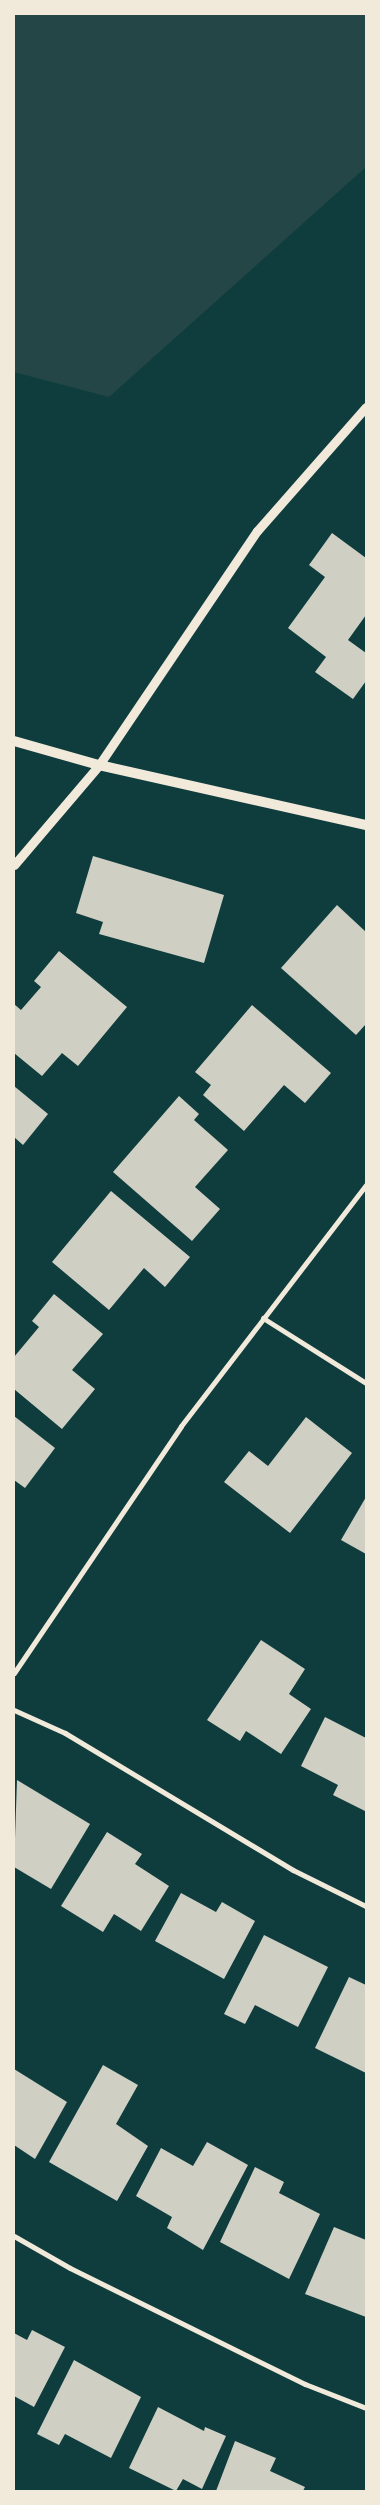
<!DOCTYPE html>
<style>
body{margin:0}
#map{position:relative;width:380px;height:2505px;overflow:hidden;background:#0f3d3e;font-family:Cabin,sans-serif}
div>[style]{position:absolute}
.green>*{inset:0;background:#244646}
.building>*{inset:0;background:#cfcfc3}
.minor>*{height:5px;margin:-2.5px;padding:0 2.5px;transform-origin:2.5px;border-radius:2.5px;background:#f1e9da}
.tertiary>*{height:9px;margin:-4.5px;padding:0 4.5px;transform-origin:4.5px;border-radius:4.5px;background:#f1e9da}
.secondary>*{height:10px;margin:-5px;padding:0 5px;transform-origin:5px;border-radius:5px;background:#f1e9da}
span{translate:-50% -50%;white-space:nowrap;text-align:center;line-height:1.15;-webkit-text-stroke:4px #f1e9da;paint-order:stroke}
.frame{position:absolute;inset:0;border:15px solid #f1e9da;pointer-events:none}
</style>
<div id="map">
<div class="green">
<i style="clip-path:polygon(14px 14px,366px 14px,366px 167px,109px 397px,14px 372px)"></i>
</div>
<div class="building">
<i style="clip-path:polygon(332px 533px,366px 558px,366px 615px,348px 640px,366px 653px,366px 681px,353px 699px,315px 672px,326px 657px,288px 628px,325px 577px,309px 565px)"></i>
<i style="clip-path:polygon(93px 856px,224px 895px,204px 963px,99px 934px,103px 922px,76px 913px)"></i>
<i style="clip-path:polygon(337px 905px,366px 932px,366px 1024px,356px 1035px,281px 968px)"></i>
<i style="clip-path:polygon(59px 951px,127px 1007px,78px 1066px,62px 1053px,42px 1076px,14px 1053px,14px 1004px,21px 1010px,41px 987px,34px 981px)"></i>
<i style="clip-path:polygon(252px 1005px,331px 1073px,305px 1103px,284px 1085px,244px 1131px,203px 1095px,211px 1085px,195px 1072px)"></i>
<i style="clip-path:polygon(14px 1086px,48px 1114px,23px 1145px,14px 1137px)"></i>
<i style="clip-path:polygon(179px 1096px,199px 1114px,194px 1120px,228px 1150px,195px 1187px,220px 1209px,192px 1241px,113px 1172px)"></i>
<i style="clip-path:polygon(111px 1191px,190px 1257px,165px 1287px,144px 1268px,109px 1310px,52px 1262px)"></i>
<i style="clip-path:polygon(54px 1294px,103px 1334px,72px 1370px,95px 1389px,62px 1429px,14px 1389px,14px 1357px,39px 1327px,32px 1321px)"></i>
<i style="clip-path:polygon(14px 1416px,55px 1448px,25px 1488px,14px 1480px)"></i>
<i style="clip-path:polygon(306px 1417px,352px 1453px,290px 1533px,224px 1482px,249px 1451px,268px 1466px)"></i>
<i style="clip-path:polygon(366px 1497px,366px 1554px,341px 1540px)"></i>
<i style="clip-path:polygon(261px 1640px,305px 1669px,289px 1694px,311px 1709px,281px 1754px,246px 1731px,240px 1741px,207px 1720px)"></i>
<i style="clip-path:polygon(325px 1717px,366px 1738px,365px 1811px,333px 1795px,338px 1785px,301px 1766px)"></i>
<i style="clip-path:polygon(17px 1780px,90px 1824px,51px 1889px,14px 1867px)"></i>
<i style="clip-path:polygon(107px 1832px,142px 1854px,135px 1864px,169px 1886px,141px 1931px,114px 1914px,103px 1932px,61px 1906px)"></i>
<i style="clip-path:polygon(181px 1893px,216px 1912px,222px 1902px,255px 1921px,224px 1979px,155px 1941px)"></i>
<i style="clip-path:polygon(264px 1935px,328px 1967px,298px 2027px,255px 2005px,245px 2024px,224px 2014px)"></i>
<i style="clip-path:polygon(349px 1977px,366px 1985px,366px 2073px,315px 2048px)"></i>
<i style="clip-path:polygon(103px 2065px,138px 2085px,116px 2124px,148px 2146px,117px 2201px,49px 2162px)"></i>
<i style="clip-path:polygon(14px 2069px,67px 2102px,35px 2159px,14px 2145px)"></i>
<i style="clip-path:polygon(207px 2142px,248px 2165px,203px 2250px,167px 2228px,172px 2217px,136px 2196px,161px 2148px,193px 2166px)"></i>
<i style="clip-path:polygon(255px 2167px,284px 2182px,279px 2193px,320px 2214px,289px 2279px,220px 2242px)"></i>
<i style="clip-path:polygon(334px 2227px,366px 2240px,366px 2317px,305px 2294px)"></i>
<i style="clip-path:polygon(32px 2330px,65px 2347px,34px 2407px,14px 2396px,14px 2333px,27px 2340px)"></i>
<i style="clip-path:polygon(74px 2360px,141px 2397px,111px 2458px,65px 2434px,59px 2445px,37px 2434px)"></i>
<i style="clip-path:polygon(158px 2407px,204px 2431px,205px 2427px,226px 2436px,202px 2489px,183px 2479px,176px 2491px,129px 2468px)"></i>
<i style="clip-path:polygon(235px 2441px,276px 2458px,270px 2471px,305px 2487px,303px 2491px,216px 2491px)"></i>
</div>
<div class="minor">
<i style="left:263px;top:1318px;width:122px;rotate:32.3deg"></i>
<i style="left:14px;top:1673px;width:298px;rotate:-55.9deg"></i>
<i style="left:181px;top:1426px;width:304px;rotate:-52.5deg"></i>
<i style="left:14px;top:1710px;width:56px;rotate:24.3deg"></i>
<i style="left:65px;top:1733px;width:266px;rotate:31deg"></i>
<i style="left:293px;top:1870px;width:81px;rotate:26.3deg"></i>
<i style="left:14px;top:2236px;width:64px;rotate:29.7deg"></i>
<i style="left:70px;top:2268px;width:262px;rotate:26.3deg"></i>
<i style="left:305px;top:2384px;width:66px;rotate:21.5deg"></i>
</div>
<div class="tertiary">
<i style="left:14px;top:865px;width:131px;rotate:-49.6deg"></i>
<i style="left:99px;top:765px;width:282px;rotate:-56deg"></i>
<i style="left:257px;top:531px;width:165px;rotate:-48.7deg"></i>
</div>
<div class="secondary">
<i style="left:14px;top:741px;width:88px;rotate:15.8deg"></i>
<i style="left:99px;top:765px;width:274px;rotate:12.7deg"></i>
</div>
<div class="frame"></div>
</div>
